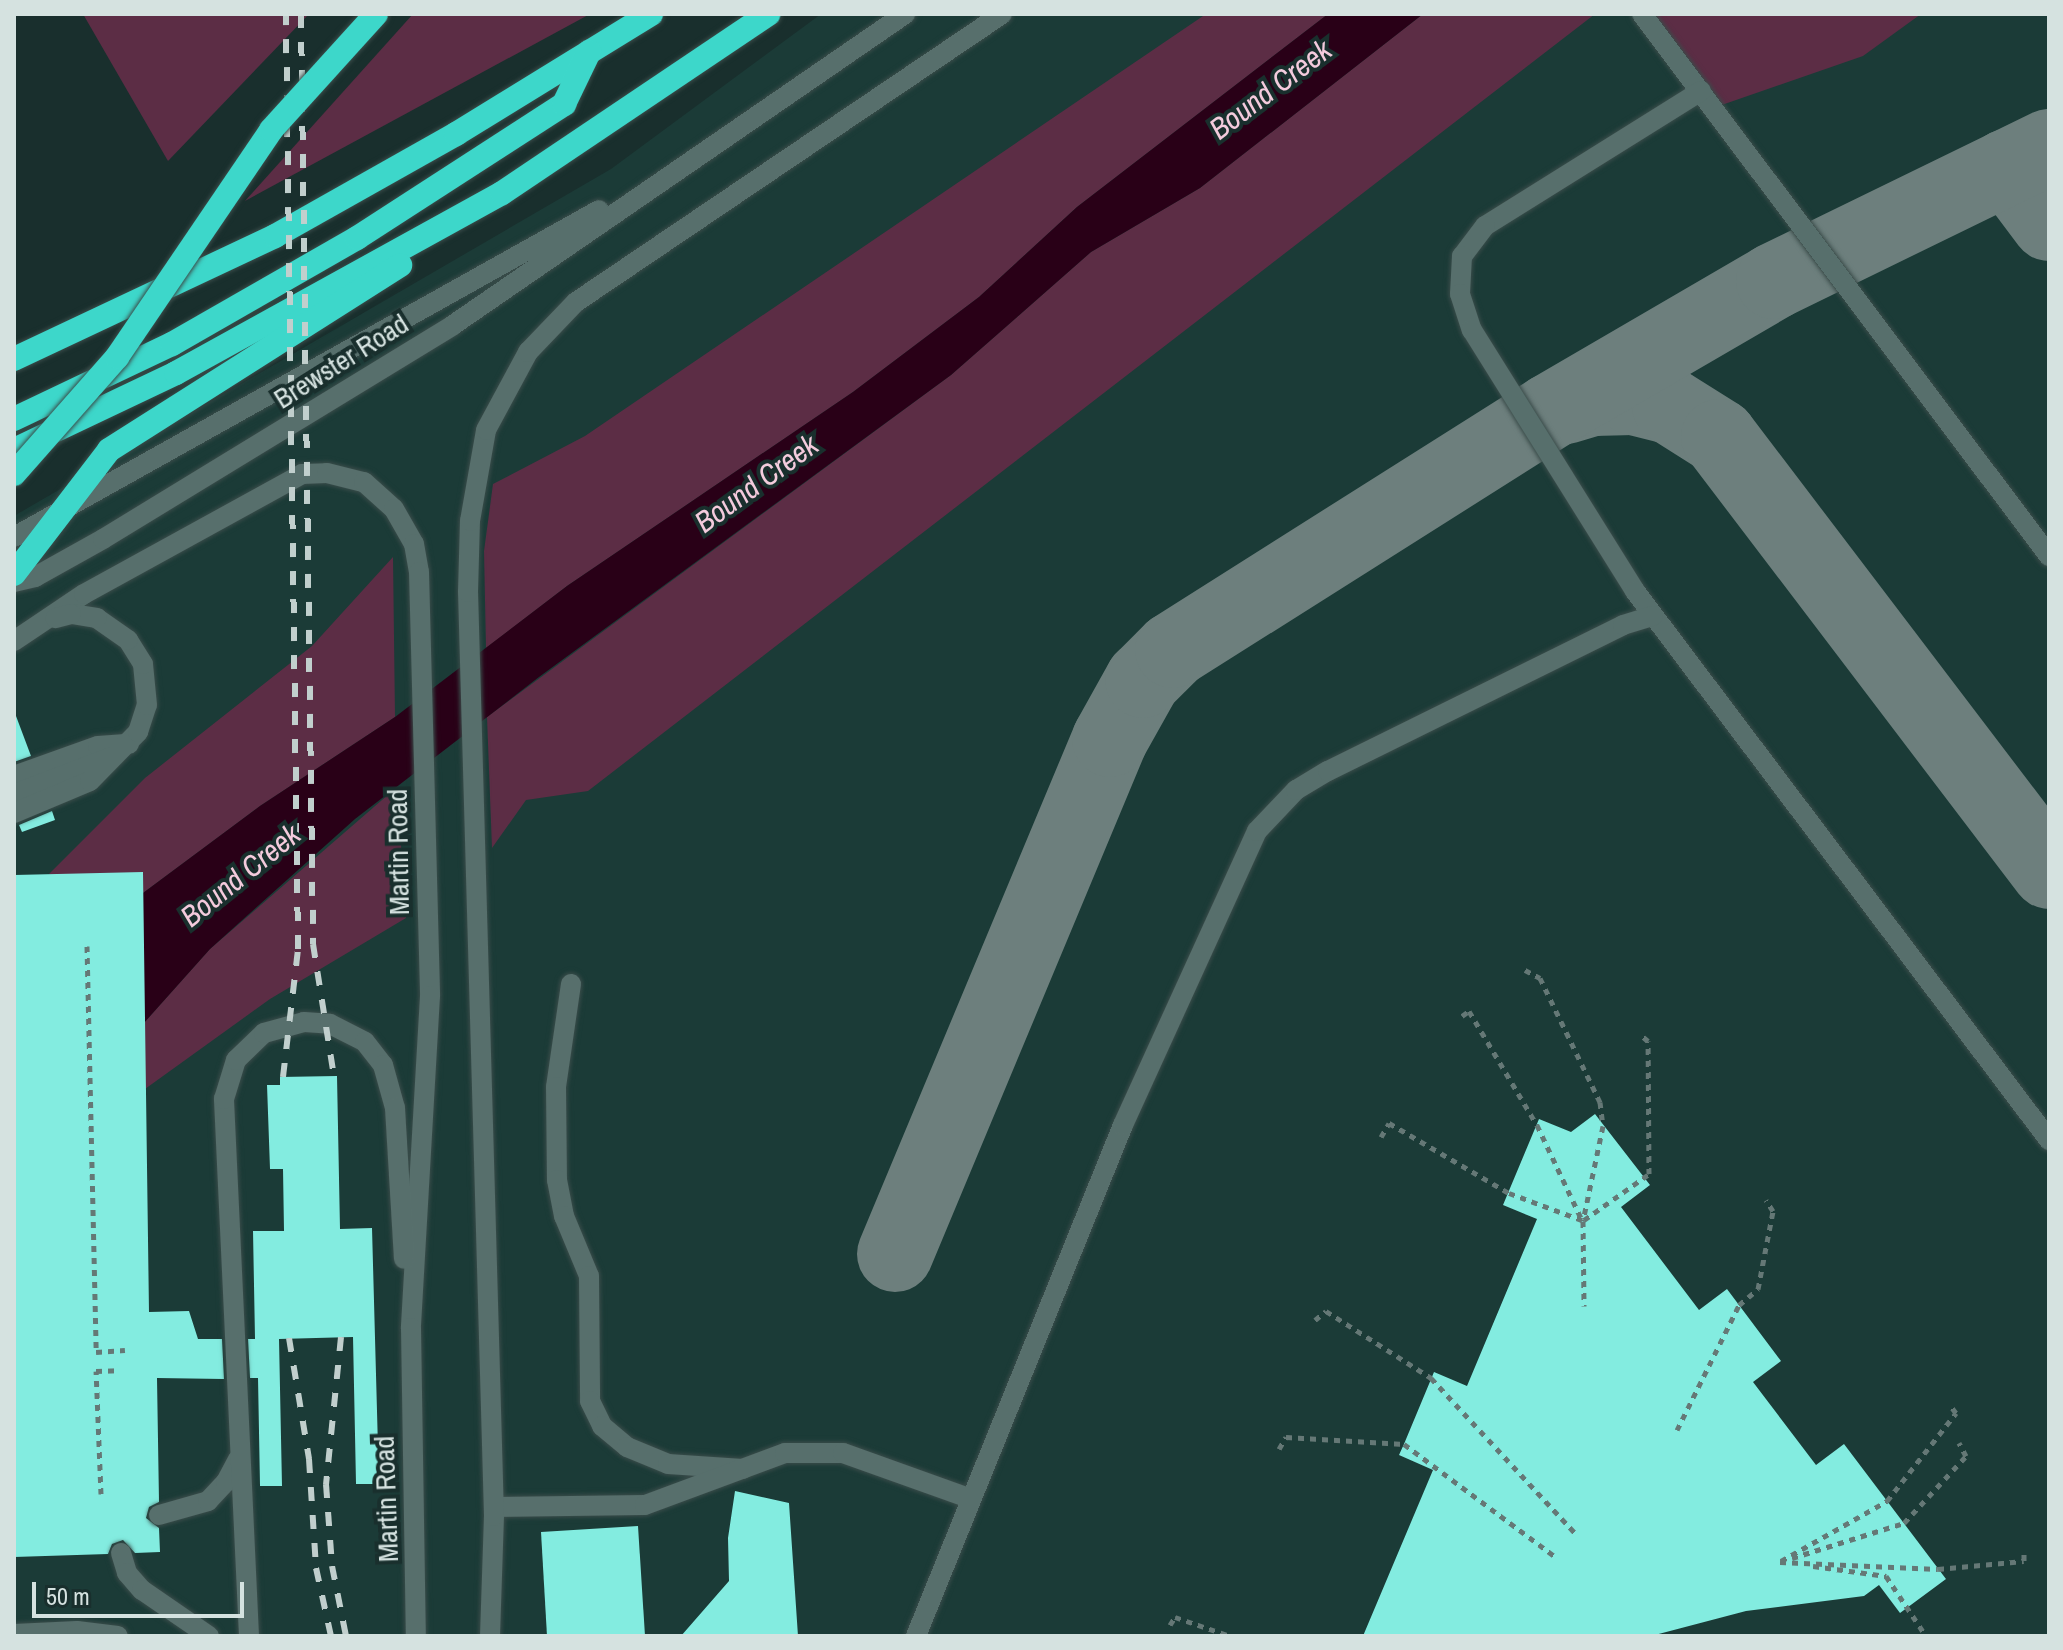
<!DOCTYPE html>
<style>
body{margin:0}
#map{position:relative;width:2063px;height:1650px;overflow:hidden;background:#192f2d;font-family:"Archivo Narrow",sans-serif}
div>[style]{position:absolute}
.built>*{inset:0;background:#1b3b37}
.green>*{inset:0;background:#5c2d45}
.water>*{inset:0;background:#290017}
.taxiway>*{height:76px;margin:-38px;padding:0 38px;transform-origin:38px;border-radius:38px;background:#6d7f7d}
.building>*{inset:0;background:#83ece0}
.path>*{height:5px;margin-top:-2.5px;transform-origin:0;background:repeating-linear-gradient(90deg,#657876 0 6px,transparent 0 12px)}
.roads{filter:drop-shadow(0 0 2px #3a4c4a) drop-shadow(0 0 2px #3a4c4a)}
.minor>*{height:20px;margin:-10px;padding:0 10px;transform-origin:10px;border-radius:10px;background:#576f6c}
.highway>*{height:24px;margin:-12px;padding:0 12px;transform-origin:12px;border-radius:12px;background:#3dd7ca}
.rail>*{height:6px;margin-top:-3px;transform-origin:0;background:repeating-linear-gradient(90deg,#c1cfcd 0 14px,transparent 0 28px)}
.bridges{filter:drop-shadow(0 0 2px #3a4c4a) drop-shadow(0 0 2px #3a4c4a)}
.highway-bridge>*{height:24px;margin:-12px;padding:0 12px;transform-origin:12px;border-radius:12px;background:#3dd7ca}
span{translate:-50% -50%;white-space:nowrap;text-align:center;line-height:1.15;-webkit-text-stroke:8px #192f2d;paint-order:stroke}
.street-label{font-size:28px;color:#d5e2e0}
.water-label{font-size:30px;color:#f4cbdd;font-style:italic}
.frame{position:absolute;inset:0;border:16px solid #d5e2e0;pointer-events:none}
.scale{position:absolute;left:32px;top:1582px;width:212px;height:36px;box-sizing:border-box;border:4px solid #d5e2e0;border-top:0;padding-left:10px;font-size:24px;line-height:28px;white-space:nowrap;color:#d5e2e0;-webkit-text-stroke:6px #192f2d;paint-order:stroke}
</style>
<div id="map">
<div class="built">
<i style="clip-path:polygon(821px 14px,2049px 14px,2049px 1636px,14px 1636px,14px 516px,611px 169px)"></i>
</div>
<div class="green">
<i style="clip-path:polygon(83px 14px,309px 14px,168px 161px)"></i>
<i style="clip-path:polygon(413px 14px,590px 14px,245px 201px)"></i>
<i style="clip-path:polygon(1206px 14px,1328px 14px,1077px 207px,979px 297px,853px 392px,567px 586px,486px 648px,484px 551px,493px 484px,585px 436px)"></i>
<i style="clip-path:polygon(1423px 14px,1595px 14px,588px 791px,526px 800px,492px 848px,487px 717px,951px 375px,1091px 252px,1200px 188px)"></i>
<i style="clip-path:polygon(1654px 14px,1921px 14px,1863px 56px,1713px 108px)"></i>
<i style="clip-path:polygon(393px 557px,395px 717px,260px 806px,143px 893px,49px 874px,145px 778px,312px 646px)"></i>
<i style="clip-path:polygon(397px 787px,406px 918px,270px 999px,145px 1089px,143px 1024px,210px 949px)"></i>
</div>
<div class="water">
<i style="clip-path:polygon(1328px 14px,1423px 14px,1200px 188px,1091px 252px,951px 375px,539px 677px,355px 819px,210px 949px,143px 1024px,143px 893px,260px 806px,395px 717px,567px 586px,853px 392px,979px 297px,1077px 207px)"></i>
</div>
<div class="taxiway">
<i style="left:2007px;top:167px;width:70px;rotate:53.1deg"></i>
<i style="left:1566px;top:406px;width:28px;rotate:-17deg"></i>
<i style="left:1593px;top:398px;width:40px;rotate:-1.4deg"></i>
<i style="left:1633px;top:397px;width:38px;rotate:14deg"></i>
<i style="left:1670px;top:406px;width:58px;rotate:32.3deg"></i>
<i style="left:1719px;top:437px;width:545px;rotate:52.75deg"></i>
<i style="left:895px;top:1254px;width:558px;rotate:-67.34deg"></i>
<i style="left:1110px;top:739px;width:68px;rotate:-60.8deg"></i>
<i style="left:1143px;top:680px;width:42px;rotate:-45deg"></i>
<i style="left:1173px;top:650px;width:447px;rotate:-32.3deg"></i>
<i style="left:1551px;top:411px;width:258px;rotate:-30.2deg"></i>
<i style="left:1774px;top:281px;width:306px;rotate:-26deg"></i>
</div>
<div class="building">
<i style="clip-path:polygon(16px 716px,31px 756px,14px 762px,14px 717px)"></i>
<i style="clip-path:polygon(52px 811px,55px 820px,22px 832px,19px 825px)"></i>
<i style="clip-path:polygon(143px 872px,149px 1312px,189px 1311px,198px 1339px,222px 1339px,224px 1379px,157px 1378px,159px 1502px,149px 1507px,146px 1518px,159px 1528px,160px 1552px,135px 1553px,123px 1540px,112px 1544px,108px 1554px,14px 1557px,14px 875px)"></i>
<i style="clip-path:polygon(337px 1076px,340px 1229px,372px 1228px,379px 1484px,356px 1484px,353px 1337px,279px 1339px,282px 1486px,260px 1486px,258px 1378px,250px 1378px,248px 1339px,255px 1339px,253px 1231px,284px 1231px,283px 1169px,270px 1169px,267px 1085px,280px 1085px,280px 1077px)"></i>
<i style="clip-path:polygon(1595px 1114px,1650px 1185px,1621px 1207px,1699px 1310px,1727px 1289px,1781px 1361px,1753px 1382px,1816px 1465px,1844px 1444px,1946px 1579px,1900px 1613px,1879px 1585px,1864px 1596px,1746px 1611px,1651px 1636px,1363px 1636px,1433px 1470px,1399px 1455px,1404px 1444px,1434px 1372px,1467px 1386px,1537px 1219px,1503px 1205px,1539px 1119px,1571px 1132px)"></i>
<i style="clip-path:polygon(735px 1491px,789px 1503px,798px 1636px,681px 1636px,729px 1581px,728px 1538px)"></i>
<i style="clip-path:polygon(638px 1526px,645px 1636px,547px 1636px,541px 1532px)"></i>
</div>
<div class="path">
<i style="left:87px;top:946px;width:406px;rotate:88.7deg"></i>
<i style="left:96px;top:1352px;width:29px;rotate:-4deg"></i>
<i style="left:1525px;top:970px;width:17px;rotate:28deg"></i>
<i style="left:1540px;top:978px;width:138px;rotate:64.2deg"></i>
<i style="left:1600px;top:1102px;width:24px;rotate:83deg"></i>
<i style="left:1603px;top:1126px;width:97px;rotate:101.9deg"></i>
<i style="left:1583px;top:1221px;width:85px;rotate:89.3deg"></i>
<i style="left:1462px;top:1016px;width:9px;rotate:-36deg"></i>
<i style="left:1469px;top:1011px;width:133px;rotate:59.2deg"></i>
<i style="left:1537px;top:1125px;width:105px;rotate:64.7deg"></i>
<i style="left:1381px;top:1137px;width:16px;rotate:-60deg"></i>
<i style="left:1389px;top:1123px;width:139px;rotate:30.3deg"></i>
<i style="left:1509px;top:1193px;width:78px;rotate:20.3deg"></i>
<i style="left:1584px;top:1220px;width:80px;rotate:-35.3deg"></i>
<i style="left:1649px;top:1174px;width:133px;rotate:-90.4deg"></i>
<i style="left:1648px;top:1041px;width:11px;rotate:-139deg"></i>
<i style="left:1315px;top:1320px;width:14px;rotate:-39deg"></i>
<i style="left:1326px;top:1311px;width:125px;rotate:32.5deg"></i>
<i style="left:1431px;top:1378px;width:213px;rotate:47.1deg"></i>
<i style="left:1677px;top:1430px;width:140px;rotate:-63.6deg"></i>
<i style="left:1739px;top:1305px;width:25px;rotate:-40deg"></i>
<i style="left:1758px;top:1289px;width:79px;rotate:-79.1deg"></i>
<i style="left:1773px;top:1211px;width:13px;rotate:-122deg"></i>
<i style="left:1279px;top:1449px;width:14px;rotate:-60deg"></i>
<i style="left:1286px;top:1437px;width:118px;rotate:3.4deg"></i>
<i style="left:1404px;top:1444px;width:187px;rotate:36.7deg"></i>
<i style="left:101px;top:1494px;width:123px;rotate:-92.3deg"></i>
<i style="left:96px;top:1371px;width:23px;rotate:-2deg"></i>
<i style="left:1792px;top:1558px;width:117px;rotate:-17.4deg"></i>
<i style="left:1904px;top:1523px;width:91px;rotate:-47.2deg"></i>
<i style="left:1966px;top:1456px;width:15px;rotate:-118deg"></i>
<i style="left:1781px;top:1561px;width:122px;rotate:-29.5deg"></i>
<i style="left:1887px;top:1501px;width:112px;rotate:-51.9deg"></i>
<i style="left:1956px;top:1413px;width:10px;rotate:-127deg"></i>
<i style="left:1780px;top:1562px;width:158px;rotate:2.5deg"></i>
<i style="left:1938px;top:1569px;width:86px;rotate:-5.3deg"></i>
<i style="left:2024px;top:1561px;width:10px;rotate:-90deg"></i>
<i style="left:1813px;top:1566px;width:74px;rotate:7.8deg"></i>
<i style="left:1886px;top:1576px;width:72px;rotate:56.3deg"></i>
<i style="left:1170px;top:1625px;width:9px;rotate:-58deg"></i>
<i style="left:1175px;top:1617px;width:58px;rotate:19.1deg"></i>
</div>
<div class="roads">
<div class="minor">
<i style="left:1642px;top:14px;width:678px;rotate:53.1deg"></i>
<i style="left:1701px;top:91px;width:255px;rotate:148deg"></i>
<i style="left:1485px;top:226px;width:38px;rotate:127deg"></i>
<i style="left:1462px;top:256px;width:38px;rotate:93deg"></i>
<i style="left:1460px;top:294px;width:38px;rotate:72deg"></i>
<i style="left:1472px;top:330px;width:308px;rotate:58deg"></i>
<i style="left:1635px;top:591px;width:688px;rotate:52.98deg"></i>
<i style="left:14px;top:537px;width:670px;rotate:-29.2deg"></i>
<i style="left:14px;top:582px;width:22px;rotate:-13deg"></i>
<i style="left:35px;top:577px;width:78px;rotate:-29.2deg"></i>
<i style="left:103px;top:539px;width:410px;rotate:-31.4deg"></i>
<i style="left:453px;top:325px;width:549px;rotate:-34.53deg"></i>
<i style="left:14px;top:641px;width:84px;rotate:-33.9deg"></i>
<i style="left:84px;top:594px;width:249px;rotate:-28.8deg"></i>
<i style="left:302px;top:474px;width:25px;rotate:-2deg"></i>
<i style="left:327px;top:473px;width:38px;rotate:14deg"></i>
<i style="left:364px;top:482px;width:40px;rotate:42deg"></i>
<i style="left:394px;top:509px;width:40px;rotate:60.3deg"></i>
<i style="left:414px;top:544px;width:28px;rotate:80deg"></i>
<i style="left:419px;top:572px;width:424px;rotate:88.5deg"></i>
<i style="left:430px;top:996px;width:333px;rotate:93.3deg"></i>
<i style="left:411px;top:1328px;width:308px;rotate:89.1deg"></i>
<i style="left:14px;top:776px;width:89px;rotate:-19.7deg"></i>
<i style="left:98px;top:746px;width:31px;rotate:-4deg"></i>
<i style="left:14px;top:794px;width:102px;rotate:-20.8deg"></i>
<i style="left:14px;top:813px;width:82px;rotate:-22.8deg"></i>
<i style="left:90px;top:781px;width:69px;rotate:-45.6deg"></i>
<i style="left:138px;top:732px;width:28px;rotate:-72deg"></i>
<i style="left:147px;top:705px;width:41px;rotate:-95.6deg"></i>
<i style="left:143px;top:664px;width:28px;rotate:-122deg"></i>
<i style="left:128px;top:640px;width:38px;rotate:-145deg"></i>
<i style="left:97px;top:618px;width:26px;rotate:-171deg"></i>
<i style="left:71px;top:614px;width:16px;rotate:165deg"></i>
<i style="left:571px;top:984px;width:104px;rotate:98.3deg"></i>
<i style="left:556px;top:1087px;width:93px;rotate:89.4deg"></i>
<i style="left:557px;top:1180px;width:37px;rotate:79deg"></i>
<i style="left:564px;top:1216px;width:65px;rotate:67.4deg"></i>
<i style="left:589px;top:1276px;width:125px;rotate:89.5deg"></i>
<i style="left:590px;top:1401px;width:28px;rotate:64deg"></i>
<i style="left:602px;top:1426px;width:33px;rotate:40deg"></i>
<i style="left:627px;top:1447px;width:44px;rotate:22.5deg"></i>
<i style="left:668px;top:1464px;width:75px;rotate:3.8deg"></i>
<i style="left:494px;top:1507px;width:151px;rotate:-0.8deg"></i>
<i style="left:645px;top:1505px;width:149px;rotate:-20.4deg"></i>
<i style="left:785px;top:1453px;width:58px"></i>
<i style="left:843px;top:1453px;width:134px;rotate:19.7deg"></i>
<i style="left:159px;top:1515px;width:51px;rotate:-15.9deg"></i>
<i style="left:208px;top:1501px;width:26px;rotate:-47deg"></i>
<i style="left:226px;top:1482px;width:26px;rotate:-62deg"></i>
<i style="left:121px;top:1553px;width:21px;rotate:73deg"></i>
<i style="left:127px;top:1573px;width:23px;rotate:49deg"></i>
<i style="left:142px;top:1590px;width:81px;rotate:34.5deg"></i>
<i style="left:14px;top:1634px;width:63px;rotate:-2.7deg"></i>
<i style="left:77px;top:1631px;width:41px;rotate:7deg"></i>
<i style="left:249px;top:1636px;width:538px;rotate:-92.67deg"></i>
<i style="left:224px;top:1099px;width:41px;rotate:-72.9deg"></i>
<i style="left:236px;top:1060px;width:39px;rotate:-44deg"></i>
<i style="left:264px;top:1033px;width:41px;rotate:-15.4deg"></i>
<i style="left:304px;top:1022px;width:26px;rotate:4deg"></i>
<i style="left:330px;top:1024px;width:39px;rotate:27deg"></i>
<i style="left:365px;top:1042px;width:29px;rotate:52deg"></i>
<i style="left:383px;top:1065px;width:45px;rotate:74.4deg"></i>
<i style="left:395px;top:1108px;width:151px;rotate:86.6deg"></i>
<i style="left:490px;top:1636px;width:120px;rotate:-88.1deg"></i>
<i style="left:494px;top:1516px;width:924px;rotate:-91.61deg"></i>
<i style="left:468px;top:592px;width:71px;rotate:-88.4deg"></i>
<i style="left:470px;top:521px;width:92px;rotate:-80deg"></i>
<i style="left:486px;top:430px;width:89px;rotate:-61.7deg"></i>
<i style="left:528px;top:352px;width:69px;rotate:-46.2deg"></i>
<i style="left:576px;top:302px;width:514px;rotate:-34.06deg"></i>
<i style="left:916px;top:1636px;width:551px;rotate:-67.95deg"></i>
<i style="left:1123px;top:1125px;width:323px;rotate:-65.5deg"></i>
<i style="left:1257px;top:831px;width:57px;rotate:-46.4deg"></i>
<i style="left:1296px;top:790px;width:37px;rotate:-31deg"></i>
<i style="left:1328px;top:771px;width:329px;rotate:-26.3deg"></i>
<i style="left:1623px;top:625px;width:31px;rotate:-17deg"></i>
</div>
<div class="highway">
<i style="left:14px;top:359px;width:289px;rotate:-25.2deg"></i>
<i style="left:275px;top:236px;width:208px;rotate:-29.4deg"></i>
<i style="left:456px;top:134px;width:229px;rotate:-31.6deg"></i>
<i style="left:14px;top:419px;width:175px;rotate:-25.4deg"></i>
<i style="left:172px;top:344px;width:213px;rotate:-29.8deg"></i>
<i style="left:357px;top:238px;width:247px;rotate:-32.9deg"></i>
<i style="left:564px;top:104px;width:58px;rotate:-64.3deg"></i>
<i style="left:14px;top:450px;width:179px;rotate:-25.4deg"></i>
<i style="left:176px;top:373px;width:372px;rotate:-28.9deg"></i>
<i style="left:502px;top:193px;width:321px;rotate:-33.9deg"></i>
<i style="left:14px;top:574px;width:156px;rotate:-52.5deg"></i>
<i style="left:109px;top:450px;width:345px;rotate:-32.4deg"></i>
</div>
</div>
<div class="rail">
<i style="left:301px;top:14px;width:930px;rotate:89.26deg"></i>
<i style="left:313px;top:944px;width:134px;rotate:81deg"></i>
<i style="left:283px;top:1077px;width:129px;rotate:-83.3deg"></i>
<i style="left:298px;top:949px;width:935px;rotate:-90.74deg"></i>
<i style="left:341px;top:1337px;width:148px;rotate:95.8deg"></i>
<i style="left:326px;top:1484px;width:82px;rotate:85.8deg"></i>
<i style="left:332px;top:1566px;width:71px;rotate:78.7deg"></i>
<i style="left:289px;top:1338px;width:123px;rotate:80.6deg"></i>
<i style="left:309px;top:1459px;width:109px;rotate:86.3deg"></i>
<i style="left:316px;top:1568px;width:70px;rotate:77.6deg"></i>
</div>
<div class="bridges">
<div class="highway-bridge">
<i style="left:14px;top:474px;width:156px;rotate:-48.6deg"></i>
<i style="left:117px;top:357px;width:274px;rotate:-55.8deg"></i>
<i style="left:271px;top:130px;width:156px;rotate:-47.8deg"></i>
</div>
</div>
<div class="street-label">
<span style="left:341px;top:361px;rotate:-32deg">Brewster Road</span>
<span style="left:398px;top:852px;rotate:-91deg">Martin Road</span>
<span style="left:386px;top:1499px;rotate:-92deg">Martin Road</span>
</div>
<div class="water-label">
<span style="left:1270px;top:89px;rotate:-37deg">Bound Creek</span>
<span style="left:756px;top:483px;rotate:-36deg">Bound Creek</span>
<span style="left:240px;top:875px;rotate:-39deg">Bound Creek</span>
</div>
<div class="frame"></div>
<div class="scale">50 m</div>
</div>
